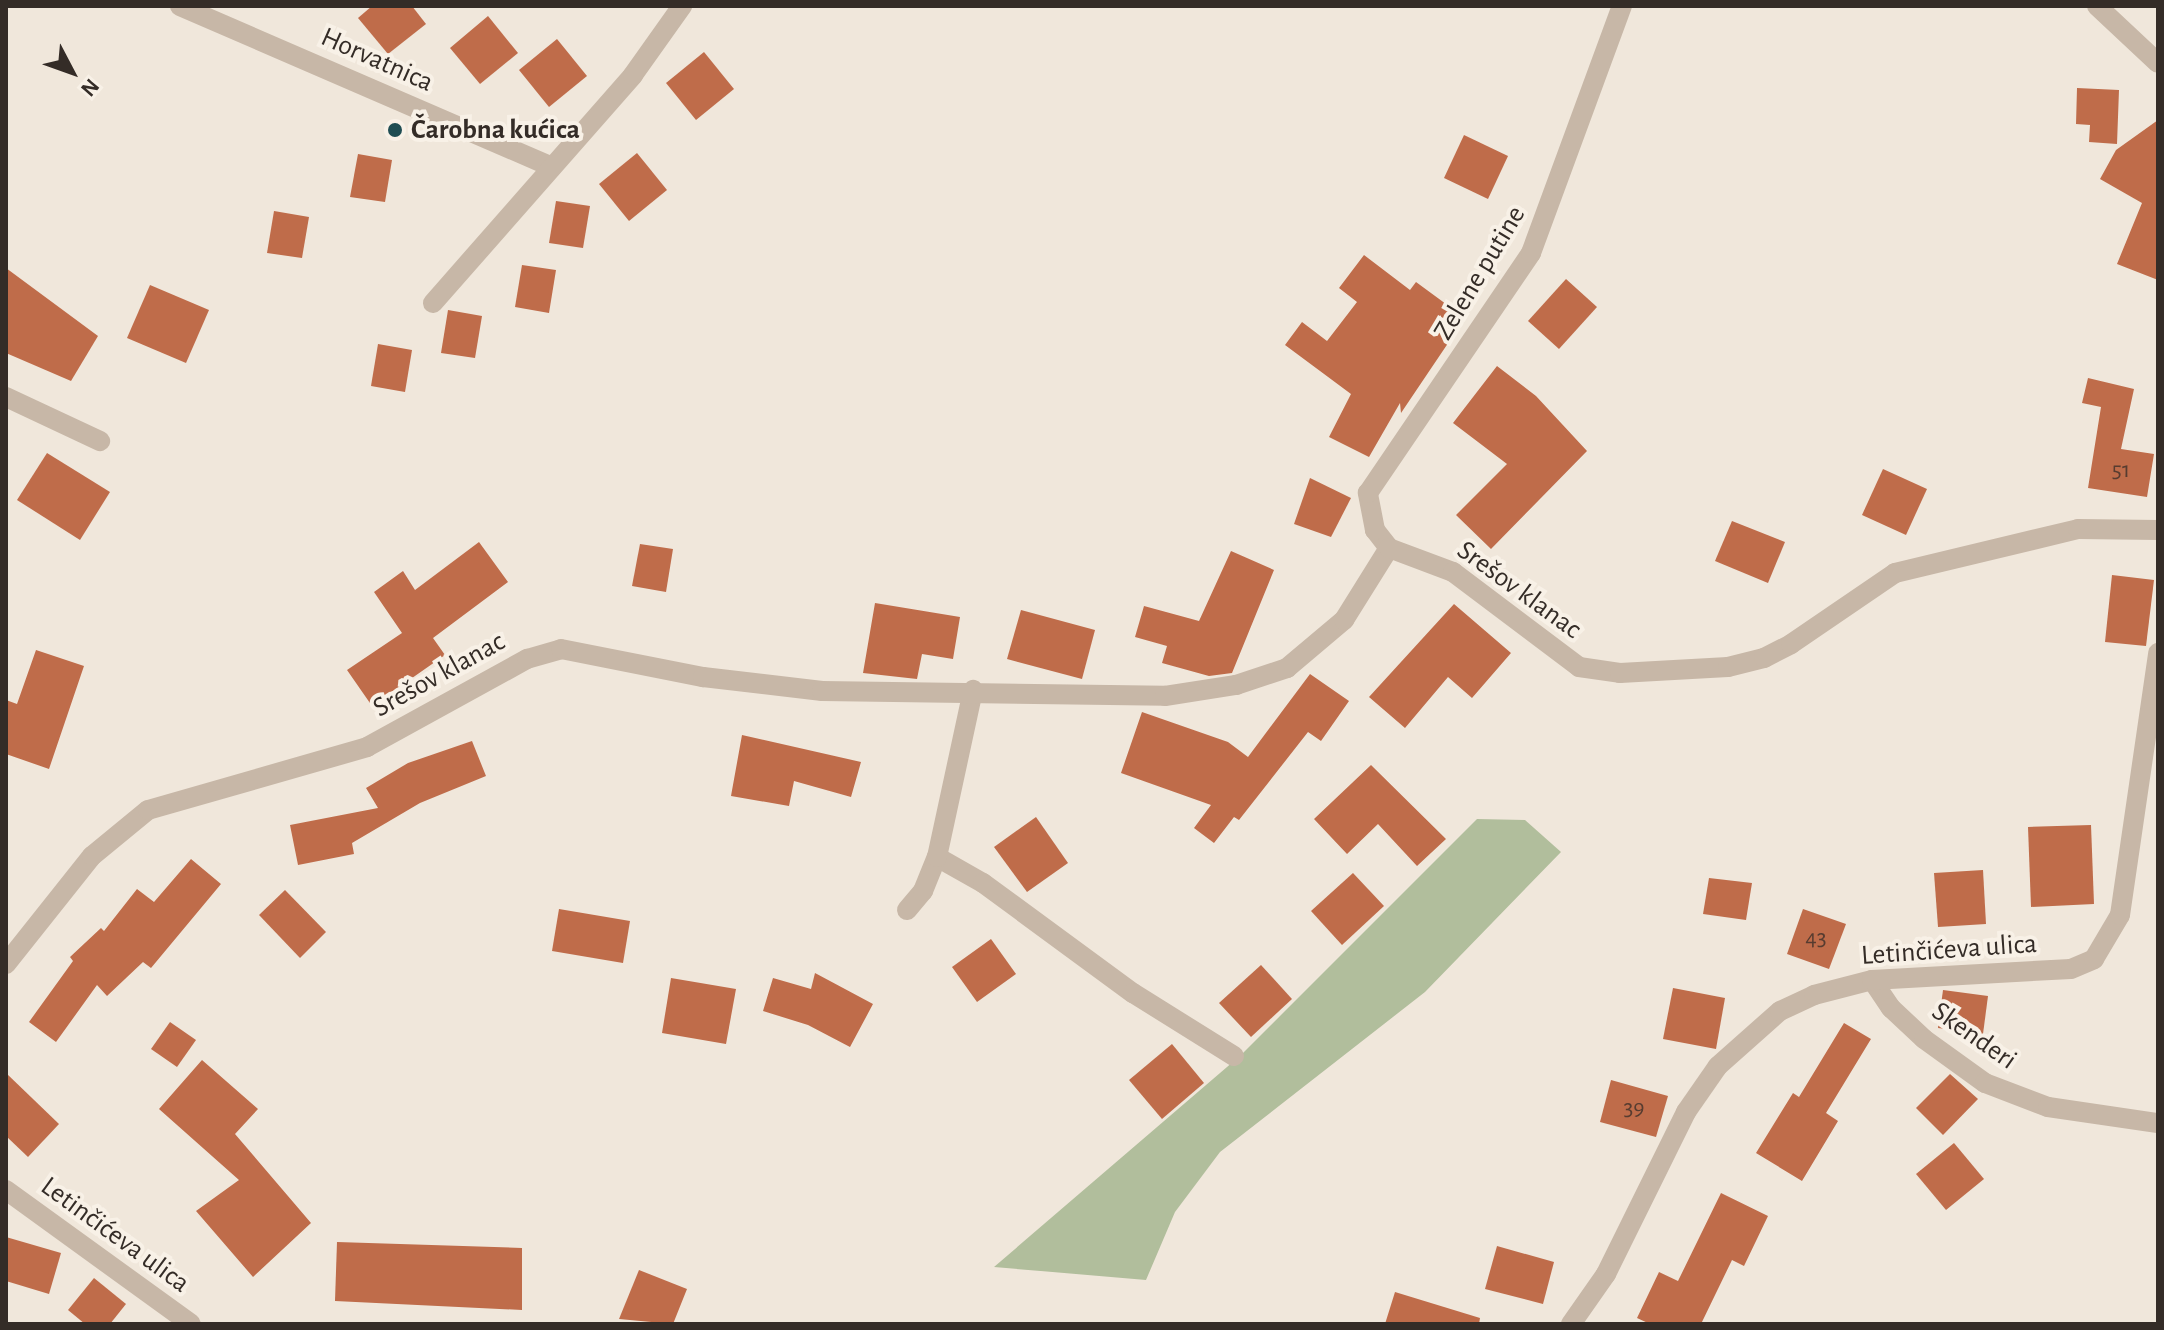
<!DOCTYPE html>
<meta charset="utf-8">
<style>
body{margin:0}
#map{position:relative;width:2164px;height:1330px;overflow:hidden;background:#f0e7db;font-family:"Alegreya Sans",sans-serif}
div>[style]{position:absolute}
.green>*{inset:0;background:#b1be9c}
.building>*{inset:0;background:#bf6c4a}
.minor>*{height:20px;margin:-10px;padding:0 10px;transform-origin:10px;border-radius:10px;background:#c7b7a7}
.dots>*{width:22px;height:22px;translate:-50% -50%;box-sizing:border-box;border:4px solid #f8f1e7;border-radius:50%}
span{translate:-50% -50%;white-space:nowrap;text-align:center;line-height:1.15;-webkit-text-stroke:8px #f8f1e7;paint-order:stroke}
.number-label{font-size:24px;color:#573c30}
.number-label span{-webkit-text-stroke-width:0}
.street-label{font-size:28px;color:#342c27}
.poi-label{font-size:28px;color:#342c27;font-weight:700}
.left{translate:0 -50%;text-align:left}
.frame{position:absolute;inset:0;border:8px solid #342c27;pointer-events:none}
.north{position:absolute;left:32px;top:32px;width:80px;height:80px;-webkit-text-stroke:6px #f8f1e7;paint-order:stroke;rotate:131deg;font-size:22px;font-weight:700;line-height:32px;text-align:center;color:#342c27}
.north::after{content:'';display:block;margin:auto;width:28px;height:36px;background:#342c27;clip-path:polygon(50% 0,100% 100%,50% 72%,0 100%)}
</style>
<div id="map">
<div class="green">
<i style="clip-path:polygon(1477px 819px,1525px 820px,1561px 852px,1425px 992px,1220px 1152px,1175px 1212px,1146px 1280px,994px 1267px,1241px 1055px)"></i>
</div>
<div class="building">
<i style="clip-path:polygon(372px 6px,412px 6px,426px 24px,388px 54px,358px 18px)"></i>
<i style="clip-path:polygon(488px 16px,518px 53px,480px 84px,450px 48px)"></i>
<i style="clip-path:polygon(557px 39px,587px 76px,549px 107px,519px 70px)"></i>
<i style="clip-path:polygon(704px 52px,734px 89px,696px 120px,666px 83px)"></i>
<i style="clip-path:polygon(2077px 88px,2119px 90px,2117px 144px,2089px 142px,2090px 125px,2076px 124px)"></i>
<i style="clip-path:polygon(2158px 120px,2158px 280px,2117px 264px,2142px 203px,2100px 179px,2116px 150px)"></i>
<i style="clip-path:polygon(1464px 135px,1508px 156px,1488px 199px,1444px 178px)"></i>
<i style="clip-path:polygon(637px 153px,667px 190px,629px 221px,599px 184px)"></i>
<i style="clip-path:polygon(358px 154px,392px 160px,385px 202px,350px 197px)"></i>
<i style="clip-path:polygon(556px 201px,590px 206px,583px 248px,549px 243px)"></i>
<i style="clip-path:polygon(274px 211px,309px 217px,302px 258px,267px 253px)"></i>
<i style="clip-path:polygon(1364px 255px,1410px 290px,1416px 282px,1465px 318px,1401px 413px,1400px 403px,1369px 457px,1329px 437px,1351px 394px,1285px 345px,1302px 322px,1327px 341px,1357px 302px,1339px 288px)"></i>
<i style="clip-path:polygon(522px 265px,556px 270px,549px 313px,515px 307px)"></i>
<i style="clip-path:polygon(6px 268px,98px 336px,71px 381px,6px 353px)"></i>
<i style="clip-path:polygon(1566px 279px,1597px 307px,1559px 349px,1528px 321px)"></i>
<i style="clip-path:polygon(150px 285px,209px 310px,186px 363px,127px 338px)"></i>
<i style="clip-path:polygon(448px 310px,482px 316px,475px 358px,441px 353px)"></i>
<i style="clip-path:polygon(378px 344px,412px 350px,405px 392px,371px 386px)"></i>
<i style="clip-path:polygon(1497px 366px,1536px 396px,1587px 451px,1491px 549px,1456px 515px,1507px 464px,1453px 423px)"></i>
<i style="clip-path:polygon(2088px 378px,2134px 389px,2121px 449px,2154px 454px,2147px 497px,2088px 488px,2101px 407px,2082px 403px)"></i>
<i style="clip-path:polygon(47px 453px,110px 492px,80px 540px,17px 500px)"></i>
<i style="clip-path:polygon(1883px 469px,1927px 489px,1906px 535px,1862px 515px)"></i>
<i style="clip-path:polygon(1310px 478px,1351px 498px,1331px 537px,1294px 524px)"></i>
<i style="clip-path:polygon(1732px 521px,1785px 542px,1768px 583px,1715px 561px)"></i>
<i style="clip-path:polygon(479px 542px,508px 582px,433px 638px,445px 655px,372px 706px,347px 670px,402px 633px,374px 592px,403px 571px,415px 590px)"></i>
<i style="clip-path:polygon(640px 544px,673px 549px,666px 592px,632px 586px)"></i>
<i style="clip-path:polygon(1231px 551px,1274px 570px,1232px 673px,1209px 676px,1162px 663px,1167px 646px,1135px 637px,1144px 606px,1199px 621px)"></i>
<i style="clip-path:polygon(2112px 575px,2154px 580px,2146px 646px,2105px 642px)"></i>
<i style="clip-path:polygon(875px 603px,960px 617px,953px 659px,922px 654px,917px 679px,863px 673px)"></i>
<i style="clip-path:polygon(1454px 604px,1511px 653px,1472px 698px,1448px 677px,1405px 728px,1369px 697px)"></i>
<i style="clip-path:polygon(1021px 610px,1095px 630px,1082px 679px,1007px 659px)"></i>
<i style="clip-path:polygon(36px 650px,84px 666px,49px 769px,6px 754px,6px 700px,17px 704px)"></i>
<i style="clip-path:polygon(1310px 674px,1349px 701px,1321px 741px,1308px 732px,1239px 820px,1234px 817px,1214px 843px,1194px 828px,1211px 805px,1121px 773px,1142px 712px,1228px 742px,1248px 757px)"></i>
<i style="clip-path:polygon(742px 735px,861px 762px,851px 797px,794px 781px,789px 806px,731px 796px)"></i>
<i style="clip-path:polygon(472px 741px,486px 776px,420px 803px,352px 843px,354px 854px,298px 865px,290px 825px,378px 808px,366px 788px,408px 763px)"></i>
<i style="clip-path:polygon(1371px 765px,1446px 839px,1417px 866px,1378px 824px,1347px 854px,1314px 819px)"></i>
<i style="clip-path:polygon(1036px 817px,1068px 863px,1027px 892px,994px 847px)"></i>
<i style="clip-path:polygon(2091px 825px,2094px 904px,2031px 907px,2028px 827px)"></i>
<i style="clip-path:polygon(191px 859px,221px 884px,151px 968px,143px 962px,107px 996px,97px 985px,56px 1042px,29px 1022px,73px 961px,70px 957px,101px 928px,104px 931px,137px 889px,154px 902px)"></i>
<i style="clip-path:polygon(1983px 870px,1986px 924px,1938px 927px,1934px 873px)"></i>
<i style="clip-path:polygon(1353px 873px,1384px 906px,1342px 945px,1311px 911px)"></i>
<i style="clip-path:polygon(1709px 878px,1752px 883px,1746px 920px,1703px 914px)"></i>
<i style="clip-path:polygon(285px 890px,326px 932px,300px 958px,259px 915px)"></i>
<i style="clip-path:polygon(559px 909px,630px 921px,623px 963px,552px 951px)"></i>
<i style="clip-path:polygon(1803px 909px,1846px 924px,1829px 969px,1787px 954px)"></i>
<i style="clip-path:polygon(991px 939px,1016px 974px,977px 1002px,952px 967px)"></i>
<i style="clip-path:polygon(1261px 965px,1292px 999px,1251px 1037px,1219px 1003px)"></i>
<i style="clip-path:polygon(815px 973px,873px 1004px,850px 1047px,808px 1025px,763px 1011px,773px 978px,811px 989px)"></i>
<i style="clip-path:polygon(671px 978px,736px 989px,726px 1044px,662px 1033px)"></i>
<i style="clip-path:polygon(1673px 988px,1725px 998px,1716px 1049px,1663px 1039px)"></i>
<i style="clip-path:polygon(1943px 990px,1988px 996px,1983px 1034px,1938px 1028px)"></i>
<i style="clip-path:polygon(170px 1022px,196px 1040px,177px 1067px,151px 1049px)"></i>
<i style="clip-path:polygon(1844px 1023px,1871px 1039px,1826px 1113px,1838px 1121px,1802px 1181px,1756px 1153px,1793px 1093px,1799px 1097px)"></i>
<i style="clip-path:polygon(1172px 1044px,1204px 1083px,1162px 1119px,1129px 1080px)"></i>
<i style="clip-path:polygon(202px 1060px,258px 1109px,235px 1134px,311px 1223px,253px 1277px,196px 1211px,239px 1180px,159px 1109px)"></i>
<i style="clip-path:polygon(6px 1073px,59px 1124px,28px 1157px,6px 1136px)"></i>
<i style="clip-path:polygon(1950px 1074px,1978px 1099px,1943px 1135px,1916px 1108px)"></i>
<i style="clip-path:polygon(1611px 1080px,1668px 1096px,1656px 1137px,1600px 1122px)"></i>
<i style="clip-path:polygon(1954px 1143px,1984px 1179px,1946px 1210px,1916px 1174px)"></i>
<i style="clip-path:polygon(1721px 1193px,1768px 1216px,1744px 1266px,1732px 1260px,1701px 1324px,1650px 1324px,1637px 1318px,1659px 1272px,1678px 1281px)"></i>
<i style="clip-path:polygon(6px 1237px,61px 1253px,49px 1294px,6px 1281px)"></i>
<i style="clip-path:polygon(337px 1242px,522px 1248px,522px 1310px,335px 1301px)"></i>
<i style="clip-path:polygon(1497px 1246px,1554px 1262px,1543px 1304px,1485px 1289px)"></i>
<i style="clip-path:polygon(639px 1270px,687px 1289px,673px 1324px,619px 1319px)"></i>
<i style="clip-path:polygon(94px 1278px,126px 1304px,110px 1324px,85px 1324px,68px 1310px)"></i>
<i style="clip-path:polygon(1395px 1292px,1480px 1318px,1479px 1324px,1385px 1324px)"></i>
</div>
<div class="minor">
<i style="left:180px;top:6px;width:403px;rotate:23.4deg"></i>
<i style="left:2097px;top:6px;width:83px;rotate:43.1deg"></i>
<i style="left:433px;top:303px;width:303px;rotate:-48.7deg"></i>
<i style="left:633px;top:75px;width:85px;rotate:-54.6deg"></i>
<i style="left:6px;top:397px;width:104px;rotate:25.1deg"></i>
<i style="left:1389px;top:548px;width:23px;rotate:-128deg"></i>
<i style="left:1375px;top:530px;width:38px;rotate:-101deg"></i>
<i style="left:1368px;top:493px;width:290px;rotate:-55.8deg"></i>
<i style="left:1531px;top:253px;width:263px;rotate:-69.8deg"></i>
<i style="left:937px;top:857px;width:53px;rotate:29.5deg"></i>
<i style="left:983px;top:883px;width:186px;rotate:36.3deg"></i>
<i style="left:1133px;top:993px;width:119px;rotate:32deg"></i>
<i style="left:907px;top:910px;width:25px;rotate:-50deg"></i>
<i style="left:923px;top:891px;width:37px;rotate:-68deg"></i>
<i style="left:937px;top:857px;width:171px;rotate:-77.8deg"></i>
<i style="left:6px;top:964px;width:138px;rotate:-51.5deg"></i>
<i style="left:92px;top:856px;width:72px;rotate:-39.4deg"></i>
<i style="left:148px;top:810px;width:228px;rotate:-16deg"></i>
<i style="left:367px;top:747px;width:183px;rotate:-28.8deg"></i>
<i style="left:527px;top:659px;width:35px;rotate:-16deg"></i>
<i style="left:561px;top:649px;width:145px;rotate:11.2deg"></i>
<i style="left:703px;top:677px;width:120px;rotate:6.7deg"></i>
<i style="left:822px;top:691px;width:343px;rotate:0.8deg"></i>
<i style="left:1165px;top:696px;width:72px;rotate:-8.8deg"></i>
<i style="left:1236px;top:685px;width:54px;rotate:-18.4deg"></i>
<i style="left:1287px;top:668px;width:75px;rotate:-40.1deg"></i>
<i style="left:1344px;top:620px;width:85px;rotate:-58deg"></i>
<i style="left:1389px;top:548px;width:68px;rotate:20.6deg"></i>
<i style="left:1453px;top:572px;width:158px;rotate:37deg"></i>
<i style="left:1579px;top:667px;width:41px;rotate:8.3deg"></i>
<i style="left:1620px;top:673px;width:108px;rotate:-3.2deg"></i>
<i style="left:1728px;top:667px;width:37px;rotate:-14deg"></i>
<i style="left:1764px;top:658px;width:30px;rotate:-27deg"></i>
<i style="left:1791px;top:644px;width:126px;rotate:-34.3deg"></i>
<i style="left:1895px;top:573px;width:188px;rotate:-13.5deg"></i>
<i style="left:2078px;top:529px;width:80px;rotate:0.7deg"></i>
<i style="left:1872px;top:980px;width:34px;rotate:56deg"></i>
<i style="left:1891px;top:1008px;width:45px;rotate:43.2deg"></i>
<i style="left:1924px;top:1039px;width:75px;rotate:35.8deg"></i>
<i style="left:1985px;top:1083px;width:67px;rotate:20.9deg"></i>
<i style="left:2048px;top:1107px;width:111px;rotate:8.3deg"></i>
<i style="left:6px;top:1190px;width:228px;rotate:35.9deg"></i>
<i style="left:1571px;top:1324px;width:61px;rotate:-55deg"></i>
<i style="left:1606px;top:1274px;width:181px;rotate:-63.7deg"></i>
<i style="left:1686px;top:1112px;width:56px;rotate:-55.2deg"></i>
<i style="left:1718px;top:1066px;width:83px;rotate:-41.6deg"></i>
<i style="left:1780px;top:1011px;width:38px;rotate:-25deg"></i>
<i style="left:1814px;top:995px;width:60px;rotate:-14.5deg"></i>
<i style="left:1872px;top:980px;width:199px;rotate:-3.2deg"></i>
<i style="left:2071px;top:969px;width:25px;rotate:-23deg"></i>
<i style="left:2094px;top:959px;width:51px;rotate:-59.4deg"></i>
<i style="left:2120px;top:915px;width:265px;rotate:-81.7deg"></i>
</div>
<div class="dots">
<i style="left:395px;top:130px;background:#1f4d53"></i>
</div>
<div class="number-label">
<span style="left:2121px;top:471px">51</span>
<span style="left:1816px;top:939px">43</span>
<span style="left:1634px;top:1109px">39</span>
</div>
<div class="street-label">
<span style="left:377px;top:60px;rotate:24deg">Horvatnica</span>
<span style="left:1480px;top:273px;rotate:-59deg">Zelene putine</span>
<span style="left:1519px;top:590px;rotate:36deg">Srešov klanac</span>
<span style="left:439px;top:675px;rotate:-29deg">Srešov klanac</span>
<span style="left:1949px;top:950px;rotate:-4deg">Letinčićeva ulica</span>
<span style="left:1974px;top:1036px;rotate:35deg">Skenderi</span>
<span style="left:115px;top:1235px;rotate:36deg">Letinčićeva ulica</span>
</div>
<div class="poi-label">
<span class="left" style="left:411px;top:130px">Čarobna kućica</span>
</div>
<div class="frame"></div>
<div class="north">N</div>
</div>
